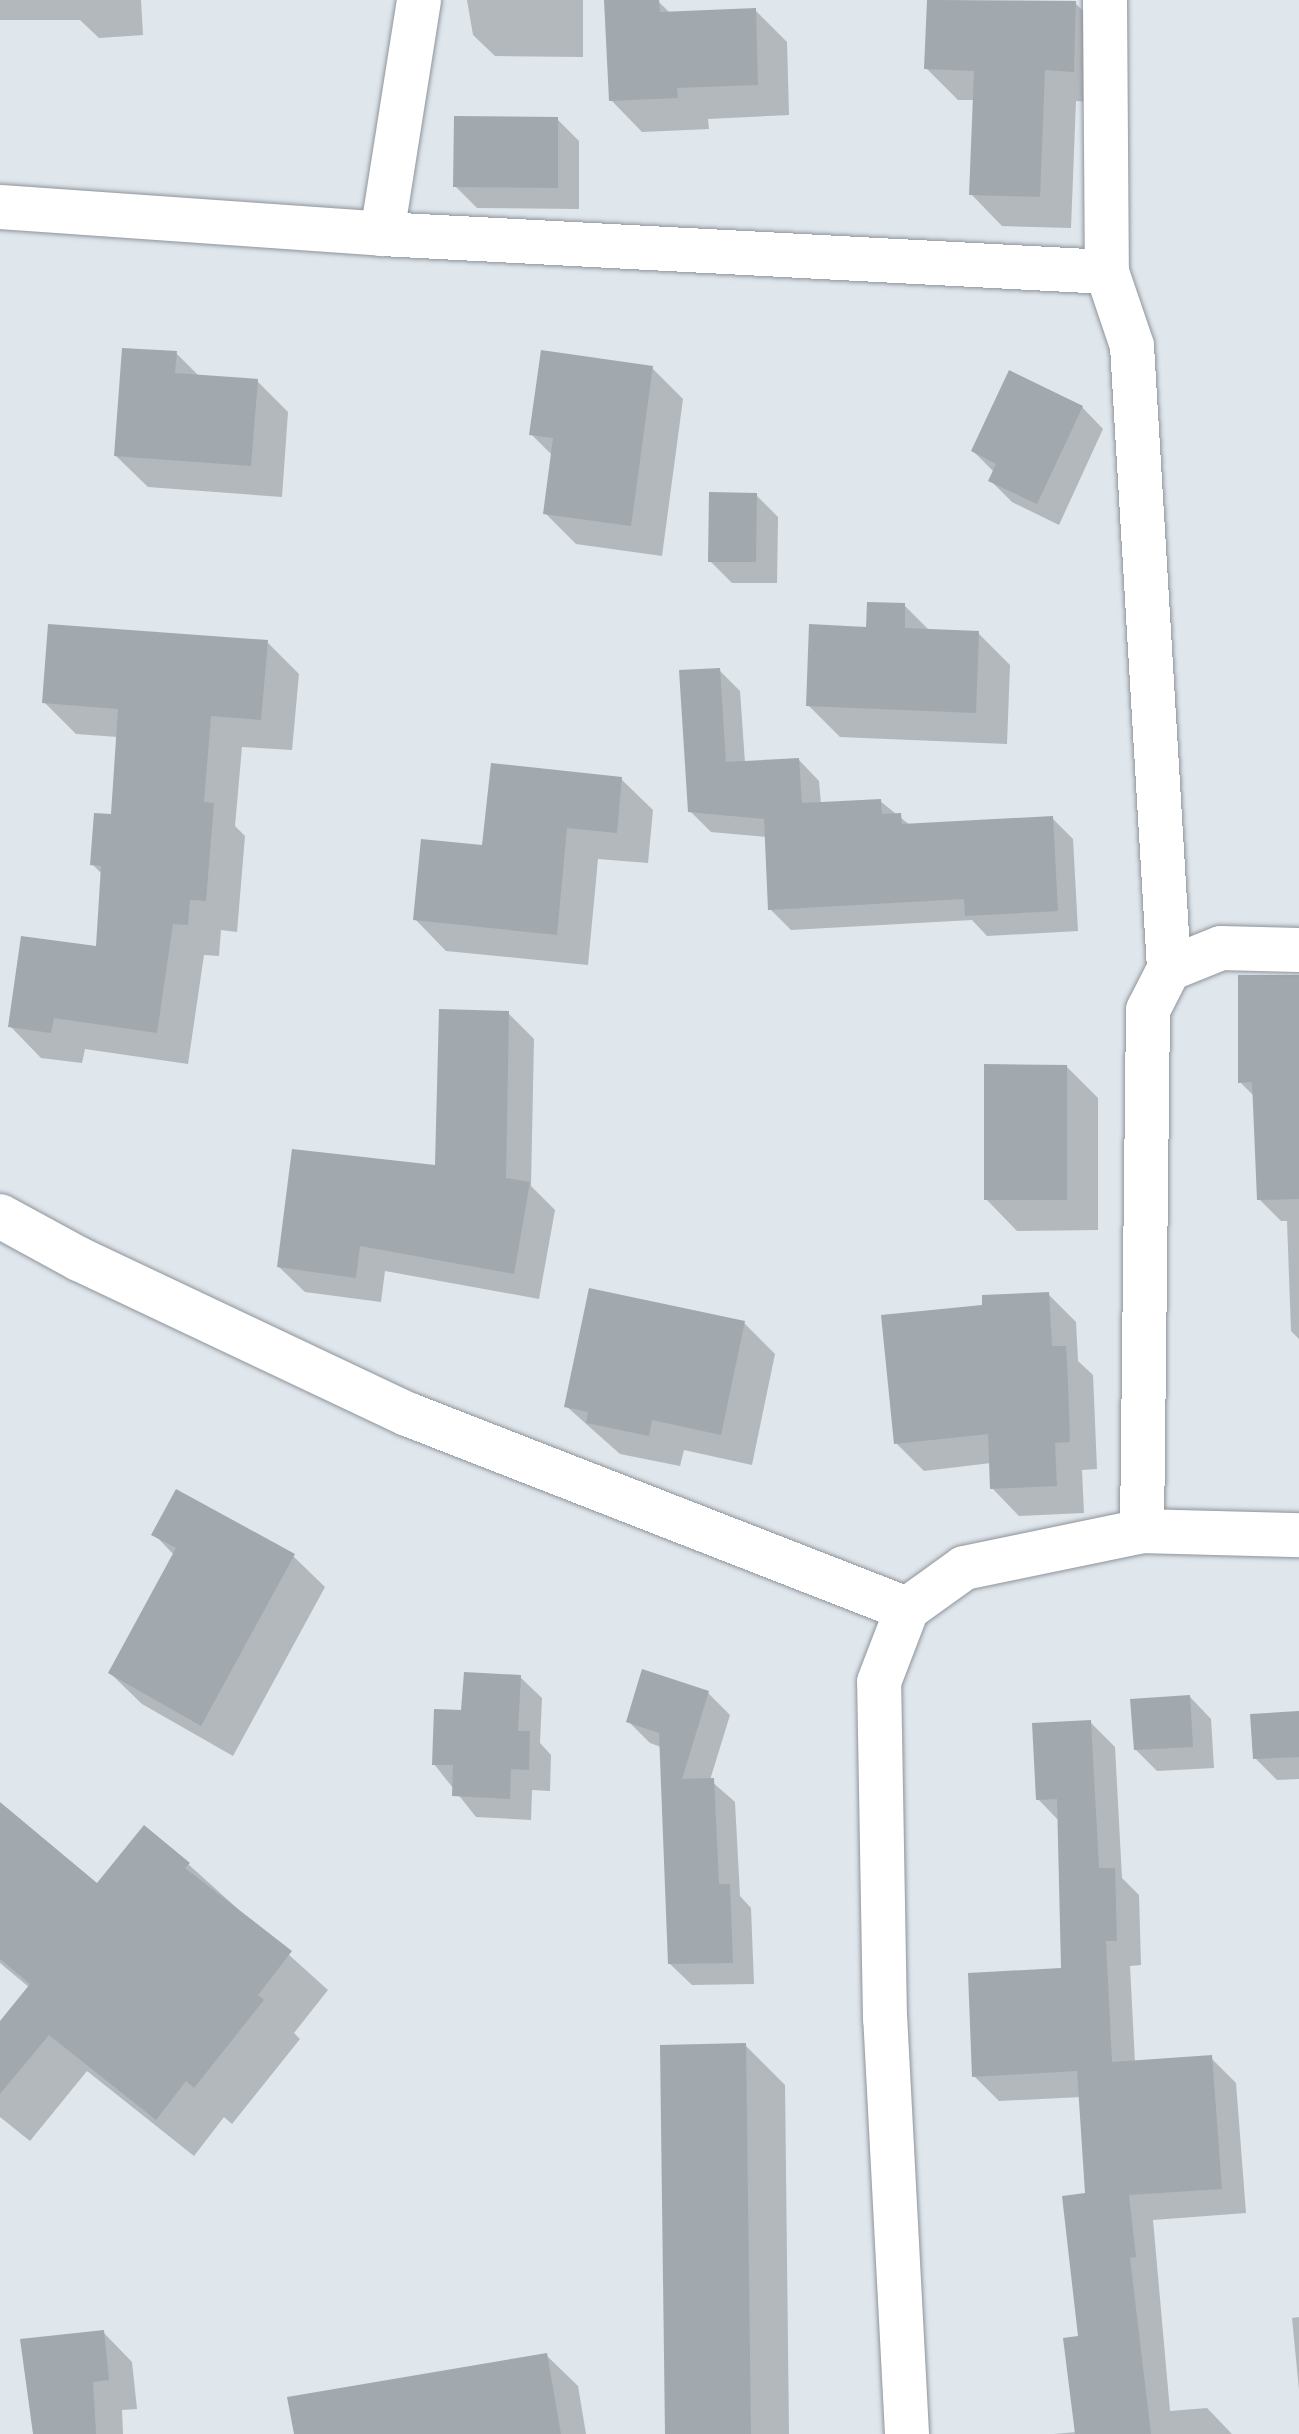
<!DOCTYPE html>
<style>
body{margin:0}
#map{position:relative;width:1299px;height:2434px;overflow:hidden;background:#dfe6ec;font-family:"Public Sans",sans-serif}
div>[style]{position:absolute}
.shadow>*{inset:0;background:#0003}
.building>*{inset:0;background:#a2a9ae}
.roads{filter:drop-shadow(0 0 2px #8e949a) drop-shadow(0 0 2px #8e949a)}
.street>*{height:44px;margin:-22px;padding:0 22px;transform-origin:22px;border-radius:22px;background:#fff}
span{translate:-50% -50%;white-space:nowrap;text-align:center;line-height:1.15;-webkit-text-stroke:8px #dfe6ec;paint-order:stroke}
</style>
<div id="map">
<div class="shadow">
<i style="clip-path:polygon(0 0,141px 0,143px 35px,99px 38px,80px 20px,0 20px)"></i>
<i style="clip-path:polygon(467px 0,583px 0,583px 57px,495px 56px,473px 35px)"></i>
<i style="clip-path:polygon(929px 0,1075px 3px,1107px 34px,1105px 103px,1076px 101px,1071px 228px,1002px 226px,971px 194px,974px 100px,958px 100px,926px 68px)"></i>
<i style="clip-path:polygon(658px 1px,671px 14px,755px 10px,787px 42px,789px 115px,708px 119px,709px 129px,642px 132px,611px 100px)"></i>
<i style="clip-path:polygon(557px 119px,579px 141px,579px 209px,477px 208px,455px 186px)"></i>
<i style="clip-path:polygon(176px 353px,200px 377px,257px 381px,288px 412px,282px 497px,148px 487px,116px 456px)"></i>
<i style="clip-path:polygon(652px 368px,683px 399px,662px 556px,576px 544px,545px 513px,552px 455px,531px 434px)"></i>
<i style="clip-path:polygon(1082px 407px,1103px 429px,1059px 525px,1012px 502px,990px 480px,994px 472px,973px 451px)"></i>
<i style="clip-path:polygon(756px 495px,778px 517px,777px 583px,732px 583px,710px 561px)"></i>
<i style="clip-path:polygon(904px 605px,930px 631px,978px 633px,1010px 665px,1007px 744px,840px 737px,808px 705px,868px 629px)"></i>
<i style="clip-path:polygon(267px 642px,299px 674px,292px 750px,242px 747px,235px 826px,245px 836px,237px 932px,221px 930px,219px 956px,204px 955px,188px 1064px,85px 1049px,82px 1063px,41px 1058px,10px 1026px,97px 949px,103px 875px,92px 864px,113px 816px,118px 737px,76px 734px,44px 702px)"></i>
<i style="clip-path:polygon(719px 670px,740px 691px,745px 763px,799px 760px,819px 781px,821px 804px,880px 801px,911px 826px,1052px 818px,1073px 839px,1078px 931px,987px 936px,972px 920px,791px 930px,770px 909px,767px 837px,711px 832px,690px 811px)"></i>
<i style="clip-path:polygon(621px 779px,653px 810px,648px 863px,598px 859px,588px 965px,446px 951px,415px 919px,484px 847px)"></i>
<i style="clip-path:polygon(1299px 977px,1299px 1339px,1291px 1331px,1287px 1221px,1281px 1221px,1259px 1199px,1255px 1097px,1240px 1082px)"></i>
<i style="clip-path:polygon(508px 1013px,534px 1039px,531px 1186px,555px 1210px,539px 1299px,385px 1271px,381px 1302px,305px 1292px,279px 1267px,437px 1167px)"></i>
<i style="clip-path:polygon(1067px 1067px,1098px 1098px,1098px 1230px,1017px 1231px,986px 1199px)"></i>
<i style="clip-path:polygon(1048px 1294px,1076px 1322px,1078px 1361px,1093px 1375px,1097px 1469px,1082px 1470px,1084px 1513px,1019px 1516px,992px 1488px,991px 1463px,924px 1471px,896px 1443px)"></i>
<i style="clip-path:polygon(744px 1323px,775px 1354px,752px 1465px,684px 1450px,680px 1466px,620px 1454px,566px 1406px)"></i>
<i style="clip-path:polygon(154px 1534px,293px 1556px,325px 1587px,233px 1756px,142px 1704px,110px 1673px,174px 1555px)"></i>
<i style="clip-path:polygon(520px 1677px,542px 1698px,540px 1743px,551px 1755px,550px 1791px,532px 1790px,531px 1820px,476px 1817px,434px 1764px,463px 1712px)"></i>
<i style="clip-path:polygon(708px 1693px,730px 1715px,710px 1780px,735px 1802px,740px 1896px,751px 1908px,754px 1984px,692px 1985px,670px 1964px,661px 1747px,650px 1743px,628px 1721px)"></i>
<i style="clip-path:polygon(1190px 1697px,1211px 1719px,1214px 1768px,1157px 1771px,1135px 1749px)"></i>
<i style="clip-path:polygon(1299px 1713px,1299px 1779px,1277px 1780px,1255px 1758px)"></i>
<i style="clip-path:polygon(1090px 1722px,1115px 1747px,1122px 1878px,1139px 1895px,1141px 1965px,1130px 1966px,1135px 2063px,1211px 2058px,1236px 2083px,1246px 2213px,1153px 2220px,1170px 2411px,1207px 2408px,1232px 2434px,1054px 2434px,1076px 2432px,1087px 2195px,1081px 2097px,999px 2101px,974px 2076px,1063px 1970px,1060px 1822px,1038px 1799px)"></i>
<i style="clip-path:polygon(0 1805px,97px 1886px,188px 1864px,328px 1990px,294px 2033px,300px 2039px,232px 2124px,224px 2117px,194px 2156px,87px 2071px,30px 2141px,0 2117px,0 2024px,30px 1988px,0 1963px)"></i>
<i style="clip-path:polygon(745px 2045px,785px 2085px,789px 2434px,667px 2434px)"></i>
<i style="clip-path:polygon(1299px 2317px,1299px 2390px,1292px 2318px)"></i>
<i style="clip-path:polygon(103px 2332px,132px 2362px,137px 2409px,122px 2410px,123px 2434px,35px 2434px)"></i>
<i style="clip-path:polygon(546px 2355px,578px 2386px,586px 2434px,296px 2434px)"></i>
</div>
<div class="building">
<i style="clip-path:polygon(604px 0,659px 0,660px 12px,756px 8px,758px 85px,677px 88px,678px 98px,609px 101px)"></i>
<i style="clip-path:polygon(927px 0,1076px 1px,1074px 72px,1045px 70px,1040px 197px,969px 195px,974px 71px,924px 69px)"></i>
<i style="clip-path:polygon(454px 116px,558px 117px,558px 188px,453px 187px)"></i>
<i style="clip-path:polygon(122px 348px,177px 351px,175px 373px,258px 379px,251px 466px,114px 456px)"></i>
<i style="clip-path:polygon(541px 350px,653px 366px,631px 526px,543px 514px,553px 438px,529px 435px)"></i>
<i style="clip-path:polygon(1009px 370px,1083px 406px,1037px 504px,988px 481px,996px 464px,971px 451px)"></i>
<i style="clip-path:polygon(709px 492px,757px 493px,756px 562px,708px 562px)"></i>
<i style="clip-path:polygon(867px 602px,905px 603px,905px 628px,979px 631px,976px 713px,806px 706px,809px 624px,866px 627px)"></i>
<i style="clip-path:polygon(48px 624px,268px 640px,261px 720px,211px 716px,204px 802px,214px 803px,206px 901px,190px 900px,188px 925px,173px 924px,157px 1033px,54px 1018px,51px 1033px,8px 1027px,21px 936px,96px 946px,101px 866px,90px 865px,94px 813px,111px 814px,118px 709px,42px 703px)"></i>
<i style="clip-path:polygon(720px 668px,726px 762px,799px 758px,802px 803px,881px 799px,882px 814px,901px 813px,902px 824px,1053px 816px,1058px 911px,965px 916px,964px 899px,768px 910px,764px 819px,688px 812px,679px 670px)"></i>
<i style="clip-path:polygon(491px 763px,622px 777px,617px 833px,567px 828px,557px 935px,413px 920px,421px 839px,482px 845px)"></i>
<i style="clip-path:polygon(1238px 975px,1299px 975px,1299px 1199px,1257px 1200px,1252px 1082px,1238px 1083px)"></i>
<i style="clip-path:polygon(439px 1009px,509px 1011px,506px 1178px,530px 1182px,514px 1274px,360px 1246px,356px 1278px,277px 1267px,292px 1149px,435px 1165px)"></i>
<i style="clip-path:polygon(984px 1064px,1067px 1065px,1067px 1200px,984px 1200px)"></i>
<i style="clip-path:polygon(589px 1288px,745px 1321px,721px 1435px,652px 1420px,649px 1436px,586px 1423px,588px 1412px,564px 1407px)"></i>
<i style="clip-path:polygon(1049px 1292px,1052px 1346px,1066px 1346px,1068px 1383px,1070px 1442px,1055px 1443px,1057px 1486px,990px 1489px,988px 1434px,894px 1444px,881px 1315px,982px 1305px,982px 1295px)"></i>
<i style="clip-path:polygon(176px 1489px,295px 1554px,201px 1726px,108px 1673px,176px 1548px,151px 1535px)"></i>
<i style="clip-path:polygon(642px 1669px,709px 1691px,682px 1779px,714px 1778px,719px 1884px,730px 1884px,733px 1963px,668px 1964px,659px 1733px,626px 1722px)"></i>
<i style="clip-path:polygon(464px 1672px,521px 1675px,518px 1731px,530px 1731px,529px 1770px,511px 1769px,510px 1799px,452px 1796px,453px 1765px,432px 1765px,434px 1709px,461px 1710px)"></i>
<i style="clip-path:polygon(1190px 1695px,1193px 1747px,1134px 1750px,1130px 1699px)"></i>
<i style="clip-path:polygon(1299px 1711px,1299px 1757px,1253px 1759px,1250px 1714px)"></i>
<i style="clip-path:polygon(1091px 1720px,1099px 1868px,1115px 1868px,1117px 1941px,1106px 1941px,1112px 2062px,1212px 2055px,1222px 2189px,1129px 2195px,1136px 2257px,1130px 2258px,1151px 2434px,1075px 2434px,1063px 2338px,1078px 2336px,1062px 2196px,1085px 2193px,1077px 2071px,972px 2077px,968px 1973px,1061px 1968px,1057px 1799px,1036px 1800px,1032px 1723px)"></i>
<i style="clip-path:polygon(0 1802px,97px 1883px,144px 1825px,190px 1863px,185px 1868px,292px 1951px,258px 1995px,264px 2000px,194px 2088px,186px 2081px,156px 2120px,49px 2035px,0 2094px,0 2021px,30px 1984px,0 1959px)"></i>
<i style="clip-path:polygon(746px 2043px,751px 2434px,665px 2434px,660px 2045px)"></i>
<i style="clip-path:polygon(104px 2330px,109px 2380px,93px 2382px,96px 2434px,33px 2434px,20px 2339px)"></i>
<i style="clip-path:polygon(547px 2353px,561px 2434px,294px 2434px,287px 2397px)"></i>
</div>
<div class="roads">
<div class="street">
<i style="left:1105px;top:0;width:272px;rotate:89.6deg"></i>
<i style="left:1107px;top:272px;width:78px;rotate:71.3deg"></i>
<i style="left:1132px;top:346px;width:624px;rotate:86.6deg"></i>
<i style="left:0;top:207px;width:383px;rotate:4deg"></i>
<i style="left:382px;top:234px;width:726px;rotate:3deg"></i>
<i style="left:382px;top:234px;width:237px;rotate:-81deg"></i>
<i style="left:0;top:1216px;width:90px;rotate:28.6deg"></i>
<i style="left:79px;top:1259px;width:363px;rotate:25.3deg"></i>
<i style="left:407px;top:1414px;width:537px;rotate:21.31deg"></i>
<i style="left:1142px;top:1531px;width:521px;rotate:-89.34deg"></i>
<i style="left:1148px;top:1010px;width:46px;rotate:-62.9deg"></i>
<i style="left:1169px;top:969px;width:56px;rotate:-22deg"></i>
<i style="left:1221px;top:948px;width:78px;rotate:1.5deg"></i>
<i style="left:907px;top:2434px;width:416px;rotate:-93deg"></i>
<i style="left:885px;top:2019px;width:337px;rotate:-91deg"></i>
<i style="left:879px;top:1682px;width:78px;rotate:-69deg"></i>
<i style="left:907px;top:1609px;width:70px;rotate:-35.7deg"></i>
<i style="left:964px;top:1568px;width:182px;rotate:-11.7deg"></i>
<i style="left:1142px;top:1531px;width:157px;rotate:1.5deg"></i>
</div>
</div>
</div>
